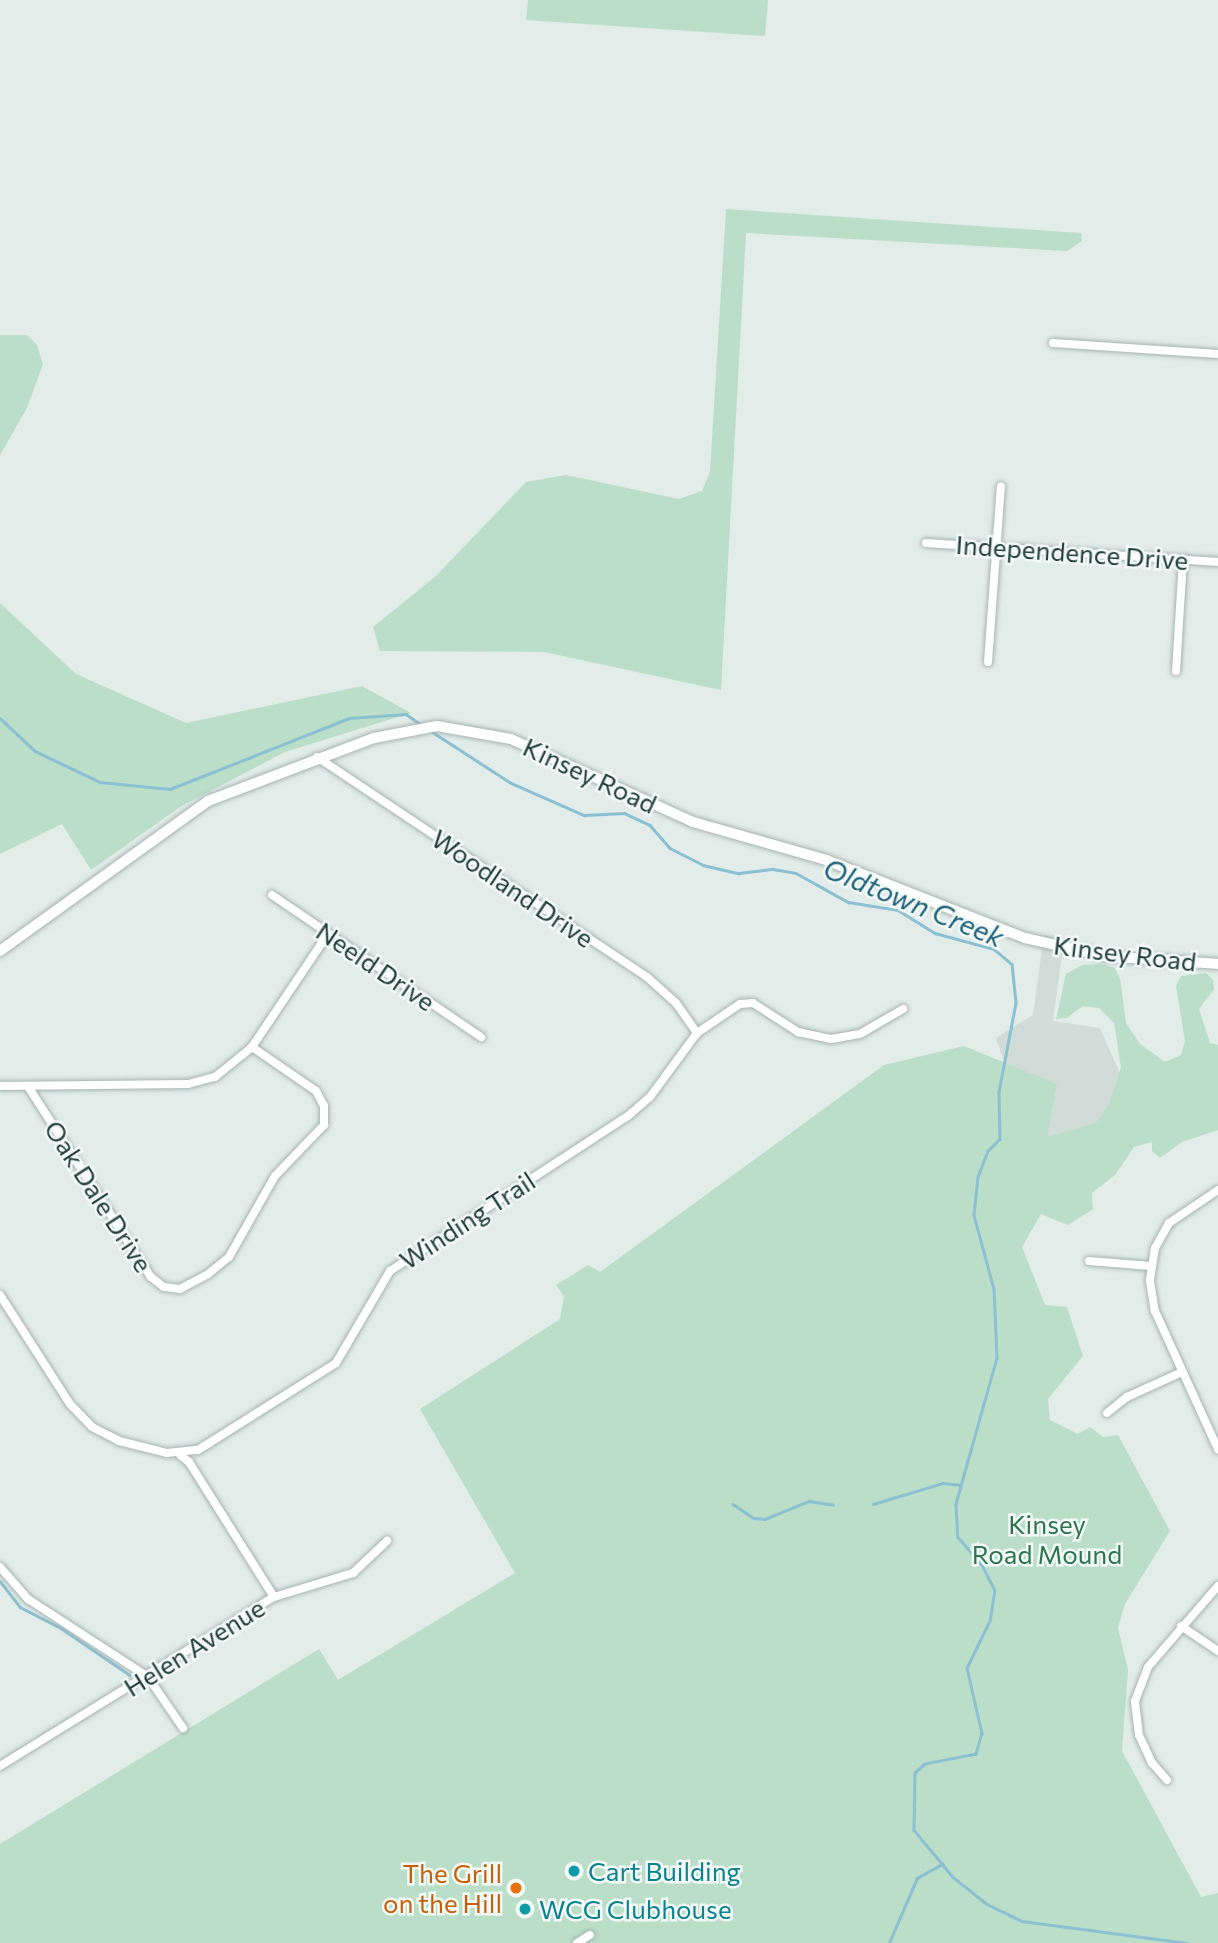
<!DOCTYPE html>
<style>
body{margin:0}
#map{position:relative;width:1218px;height:1943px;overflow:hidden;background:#e2ece9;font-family:Commissioner,sans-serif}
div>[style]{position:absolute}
.built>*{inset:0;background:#d1dcd8}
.green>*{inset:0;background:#bbdec8}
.stream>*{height:2.5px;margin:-1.25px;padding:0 1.25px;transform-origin:1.25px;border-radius:1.25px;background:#8ac0d1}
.roads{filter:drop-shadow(0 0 2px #a5b4b1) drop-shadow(0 0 2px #a5b4b1)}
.minor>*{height:8px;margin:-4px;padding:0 4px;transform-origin:4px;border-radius:4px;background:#fff}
.tertiary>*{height:10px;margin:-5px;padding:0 5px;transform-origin:5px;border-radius:5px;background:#fff}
.dots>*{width:19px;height:19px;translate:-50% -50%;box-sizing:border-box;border:4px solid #f3f9f7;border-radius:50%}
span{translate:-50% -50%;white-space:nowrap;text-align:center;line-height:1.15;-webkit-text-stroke:5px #f3f9f7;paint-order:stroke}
.street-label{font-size:26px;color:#223e39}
.park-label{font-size:26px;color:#2c754f}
.culture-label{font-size:26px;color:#0d838f}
.left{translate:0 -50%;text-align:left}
.food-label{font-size:26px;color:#c56008}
.right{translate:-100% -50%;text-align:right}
.water-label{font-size:28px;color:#1c617a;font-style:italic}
</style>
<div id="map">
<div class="built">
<i style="clip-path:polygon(1044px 935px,1064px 940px,1053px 1021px,1100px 1028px,1122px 1078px,1113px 1152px,1042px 1171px,996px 1038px,1033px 1015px)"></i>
</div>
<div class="green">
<i style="clip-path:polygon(528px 0,768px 0,765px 36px,526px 20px)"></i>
<i style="clip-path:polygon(726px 209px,1081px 233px,1082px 241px,1067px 251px,746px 233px,721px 690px,544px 652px,380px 651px,373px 627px,436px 576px,526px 482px,566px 475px,679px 499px,702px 491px,710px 472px)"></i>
<i style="clip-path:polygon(0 335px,27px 335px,37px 345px,43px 364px,27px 408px,0 455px)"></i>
<i style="clip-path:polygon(0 603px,76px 674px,186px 723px,362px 686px,411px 713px,285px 752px,180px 807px,91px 870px,62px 824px,0 854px)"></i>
<i style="clip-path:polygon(1101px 964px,1115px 968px,1120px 978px,1126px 1023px,1140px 1044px,1165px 1062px,1181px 1055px,1185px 1041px,1176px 986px,1181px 976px,1206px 973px,1213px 980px,1214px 989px,1199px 1009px,1210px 1043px,1218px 1045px,1218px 1130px,1182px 1142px,1160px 1158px,1152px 1151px,1152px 1142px,1134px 1147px,1115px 1175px,1092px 1193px,1093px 1209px,1068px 1225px,1041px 1214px,1022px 1247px,1045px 1305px,1067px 1307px,1083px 1356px,1048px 1399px,1050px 1420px,1078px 1434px,1090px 1427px,1103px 1437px,1118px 1435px,1170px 1531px,1125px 1604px,1118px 1628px,1128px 1670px,1122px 1751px,1201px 1897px,1218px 1893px,1218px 1943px,0 1943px,0 1844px,319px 1649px,338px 1680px,515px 1573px,420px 1409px,560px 1319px,564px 1296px,556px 1285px,588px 1265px,600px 1272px,884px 1065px,964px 1046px,1057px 1084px,1047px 1137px,1096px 1123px,1109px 1104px,1121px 1067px,1114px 1023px,1099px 1008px,1083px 1006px,1067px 1018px,1056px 1019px,1066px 974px,1082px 965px)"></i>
</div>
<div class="stream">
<i style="left:0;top:718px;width:48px;rotate:43.3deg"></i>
<i style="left:35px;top:751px;width:72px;rotate:25.5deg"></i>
<i style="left:100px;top:782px;width:70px;rotate:5.7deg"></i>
<i style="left:170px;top:789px;width:193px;rotate:-21.6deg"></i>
<i style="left:349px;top:718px;width:57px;rotate:-4deg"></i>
<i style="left:406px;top:714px;width:19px;rotate:35deg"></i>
<i style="left:431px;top:731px;width:95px;rotate:33deg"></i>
<i style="left:511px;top:783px;width:80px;rotate:23.7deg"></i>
<i style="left:584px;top:815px;width:40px;rotate:-2.9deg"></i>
<i style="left:624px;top:813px;width:29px;rotate:25deg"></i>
<i style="left:650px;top:825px;width:30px;rotate:49deg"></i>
<i style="left:670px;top:848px;width:37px;rotate:27deg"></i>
<i style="left:703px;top:865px;width:37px;rotate:13deg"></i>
<i style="left:739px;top:873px;width:34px;rotate:-7deg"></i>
<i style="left:773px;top:869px;width:23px;rotate:10deg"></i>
<i style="left:796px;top:873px;width:60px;rotate:29.1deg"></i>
<i style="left:848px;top:902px;width:51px;rotate:9.1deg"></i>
<i style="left:898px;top:910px;width:44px;rotate:31.9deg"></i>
<i style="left:935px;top:933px;width:61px;rotate:15.2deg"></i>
<i style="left:994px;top:949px;width:23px;rotate:40deg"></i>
<i style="left:1012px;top:964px;width:39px;rotate:84deg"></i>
<i style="left:1016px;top:1003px;width:91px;rotate:100.8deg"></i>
<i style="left:999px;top:1092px;width:47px;rotate:88.8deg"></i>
<i style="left:1000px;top:1139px;width:17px;rotate:135deg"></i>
<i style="left:988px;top:1151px;width:28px;rotate:111deg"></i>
<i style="left:978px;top:1177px;width:38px;rotate:96deg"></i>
<i style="left:974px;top:1215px;width:77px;rotate:74.9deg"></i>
<i style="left:994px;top:1289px;width:69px;rotate:87.5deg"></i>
<i style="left:997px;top:1358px;width:152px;rotate:105.7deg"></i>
<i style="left:956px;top:1504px;width:33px;rotate:87deg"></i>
<i style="left:958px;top:1537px;width:35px;rotate:49deg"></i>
<i style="left:981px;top:1563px;width:30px;rotate:63deg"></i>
<i style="left:995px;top:1590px;width:31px;rotate:99deg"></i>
<i style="left:990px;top:1621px;width:52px;rotate:116.1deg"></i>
<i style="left:967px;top:1668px;width:67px;rotate:77deg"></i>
<i style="left:982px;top:1733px;width:22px;rotate:106deg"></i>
<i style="left:976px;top:1754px;width:52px;rotate:168.9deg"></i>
<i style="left:925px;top:1764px;width:13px;rotate:138deg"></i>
<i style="left:915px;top:1773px;width:57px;rotate:91deg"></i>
<i style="left:914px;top:1830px;width:61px;rotate:50.3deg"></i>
<i style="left:953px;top:1877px;width:43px;rotate:38.5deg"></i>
<i style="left:987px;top:1904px;width:39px;rotate:26deg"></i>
<i style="left:1022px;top:1921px;width:166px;rotate:7.6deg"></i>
<i style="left:733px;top:1504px;width:25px;rotate:34deg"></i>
<i style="left:754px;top:1518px;width:11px;rotate:5deg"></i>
<i style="left:765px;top:1519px;width:48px;rotate:-22.2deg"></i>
<i style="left:809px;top:1501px;width:24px;rotate:9deg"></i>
<i style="left:873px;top:1504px;width:73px;rotate:-16.7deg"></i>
<i style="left:943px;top:1483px;width:18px;rotate:6deg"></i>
<i style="left:0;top:1581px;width:33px;rotate:52deg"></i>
<i style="left:20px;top:1607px;width:46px;rotate:27.1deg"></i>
<i style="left:61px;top:1628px;width:83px;rotate:34.3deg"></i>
<i style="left:889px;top:1943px;width:71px;rotate:-66.7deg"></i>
<i style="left:917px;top:1878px;width:29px;rotate:-29deg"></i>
</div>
<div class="roads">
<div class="minor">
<i style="left:1053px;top:343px;width:165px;rotate:3.8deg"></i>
<i style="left:926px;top:543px;width:293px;rotate:3.7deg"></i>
<i style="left:988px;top:662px;width:176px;rotate:-85.8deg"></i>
<i style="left:1176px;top:671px;width:112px;rotate:-86.4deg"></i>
<i style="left:317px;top:757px;width:397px;rotate:33.7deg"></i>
<i style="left:647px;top:977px;width:39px;rotate:42deg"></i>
<i style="left:676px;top:1003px;width:37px;rotate:55deg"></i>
<i style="left:272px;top:895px;width:253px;rotate:34.2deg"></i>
<i style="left:0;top:1086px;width:188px;rotate:-0.6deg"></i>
<i style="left:188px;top:1084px;width:28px;rotate:-15deg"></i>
<i style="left:215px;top:1077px;width:48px;rotate:-39deg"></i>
<i style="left:252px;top:1047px;width:136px;rotate:-56.1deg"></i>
<i style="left:29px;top:1088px;width:225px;rotate:57.2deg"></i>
<i style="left:151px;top:1277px;width:16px;rotate:38deg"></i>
<i style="left:164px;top:1287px;width:16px;rotate:7deg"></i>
<i style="left:180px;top:1289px;width:32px;rotate:-28deg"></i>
<i style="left:208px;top:1274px;width:27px;rotate:-39deg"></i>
<i style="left:229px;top:1257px;width:93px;rotate:-60.4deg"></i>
<i style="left:275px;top:1176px;width:71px;rotate:-46.1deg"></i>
<i style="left:324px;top:1125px;width:19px;rotate:-90deg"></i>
<i style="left:324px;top:1106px;width:17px;rotate:-118deg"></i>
<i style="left:316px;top:1091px;width:78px;rotate:-145.5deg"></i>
<i style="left:1218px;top:1190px;width:59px;rotate:146deg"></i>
<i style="left:1169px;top:1223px;width:29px;rotate:119deg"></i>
<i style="left:1155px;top:1248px;width:33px;rotate:99deg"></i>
<i style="left:1150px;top:1281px;width:30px;rotate:81deg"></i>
<i style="left:1155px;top:1311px;width:152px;rotate:65.5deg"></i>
<i style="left:1089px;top:1261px;width:62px;rotate:4.6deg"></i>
<i style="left:0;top:1295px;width:130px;rotate:57.3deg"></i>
<i style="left:70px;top:1404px;width:32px;rotate:46deg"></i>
<i style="left:92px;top:1427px;width:30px;rotate:27deg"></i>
<i style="left:119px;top:1441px;width:49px;rotate:14deg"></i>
<i style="left:167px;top:1453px;width:31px;rotate:-6deg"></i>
<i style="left:198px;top:1450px;width:163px;rotate:-32.2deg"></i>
<i style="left:336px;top:1363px;width:107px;rotate:-59.6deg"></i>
<i style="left:390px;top:1271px;width:284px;rotate:-33.1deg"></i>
<i style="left:628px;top:1116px;width:29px;rotate:-41deg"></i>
<i style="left:650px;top:1097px;width:79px;rotate:-53.7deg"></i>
<i style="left:697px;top:1033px;width:52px;rotate:-34deg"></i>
<i style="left:740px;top:1004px;width:13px;rotate:-4deg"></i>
<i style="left:753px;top:1003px;width:54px;rotate:32.8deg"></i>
<i style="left:798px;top:1032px;width:34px;rotate:12deg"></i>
<i style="left:831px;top:1039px;width:29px;rotate:-10deg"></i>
<i style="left:860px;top:1034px;width:50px;rotate:-30.2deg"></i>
<i style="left:1107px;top:1413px;width:26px;rotate:-39deg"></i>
<i style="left:1127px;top:1397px;width:60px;rotate:-24.4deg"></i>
<i style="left:0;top:1567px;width:43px;rotate:48.8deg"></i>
<i style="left:28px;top:1599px;width:143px;rotate:33deg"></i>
<i style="left:148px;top:1677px;width:62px;rotate:55.5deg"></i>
<i style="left:274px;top:1597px;width:83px;rotate:-16.9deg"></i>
<i style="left:353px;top:1573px;width:47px;rotate:-43.3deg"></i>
<i style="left:1181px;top:1626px;width:45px;rotate:34deg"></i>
<i style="left:0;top:1766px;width:322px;rotate:-31.7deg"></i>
<i style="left:274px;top:1597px;width:160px;rotate:-122.2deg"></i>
<i style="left:189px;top:1462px;width:11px;rotate:-142deg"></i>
<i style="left:1167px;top:1780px;width:23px;rotate:-131deg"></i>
<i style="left:1152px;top:1763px;width:31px;rotate:-115deg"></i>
<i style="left:1139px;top:1735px;width:34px;rotate:-97deg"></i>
<i style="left:1135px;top:1701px;width:36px;rotate:-69deg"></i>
<i style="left:1148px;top:1667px;width:107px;rotate:-49.2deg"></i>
<i style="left:577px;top:1943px;width:15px;rotate:-32deg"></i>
</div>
<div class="tertiary">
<i style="left:0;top:951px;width:256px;rotate:-35.8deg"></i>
<i style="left:208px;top:801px;width:178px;rotate:-20.8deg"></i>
<i style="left:374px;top:738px;width:64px;rotate:-10.8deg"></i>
<i style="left:437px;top:726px;width:75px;rotate:10deg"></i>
<i style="left:511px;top:739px;width:200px;rotate:24.5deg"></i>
<i style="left:693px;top:822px;width:138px;rotate:15.9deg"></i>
<i style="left:826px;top:860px;width:214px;rotate:21.4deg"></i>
<i style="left:1025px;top:938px;width:82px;rotate:12.7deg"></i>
<i style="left:1105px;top:956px;width:113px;rotate:4deg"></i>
</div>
</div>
<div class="dots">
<i style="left:574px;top:1871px;background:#0f9aa8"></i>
<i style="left:516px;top:1888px;background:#e8710a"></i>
<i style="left:525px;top:1909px;background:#0f9aa8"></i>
</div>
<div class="street-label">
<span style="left:1072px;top:552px;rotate:4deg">Independence Drive</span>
<span style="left:590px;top:775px;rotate:25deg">Kinsey Road</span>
<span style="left:513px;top:888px;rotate:34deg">Woodland Drive</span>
<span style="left:1125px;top:953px;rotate:7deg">Kinsey Road</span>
<span style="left:376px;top:966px;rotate:34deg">Neeld Drive</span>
<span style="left:99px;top:1196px;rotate:57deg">Oak Dale Drive</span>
<span style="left:467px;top:1220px;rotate:-33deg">Winding Trail</span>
<span style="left:194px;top:1647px;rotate:-32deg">Helen Avenue</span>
</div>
<div class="park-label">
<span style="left:1047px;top:1539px">Kinsey<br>Road Mound</span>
</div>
<div class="culture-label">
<span class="left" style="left:588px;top:1871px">Cart Building</span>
<span class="left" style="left:539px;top:1909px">WCG Clubhouse</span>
</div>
<div class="food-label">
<span class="right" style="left:502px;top:1888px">The Grill<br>on the Hill</span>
</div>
<div class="water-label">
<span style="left:914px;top:902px;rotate:22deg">Oldtown Creek</span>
</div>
</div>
